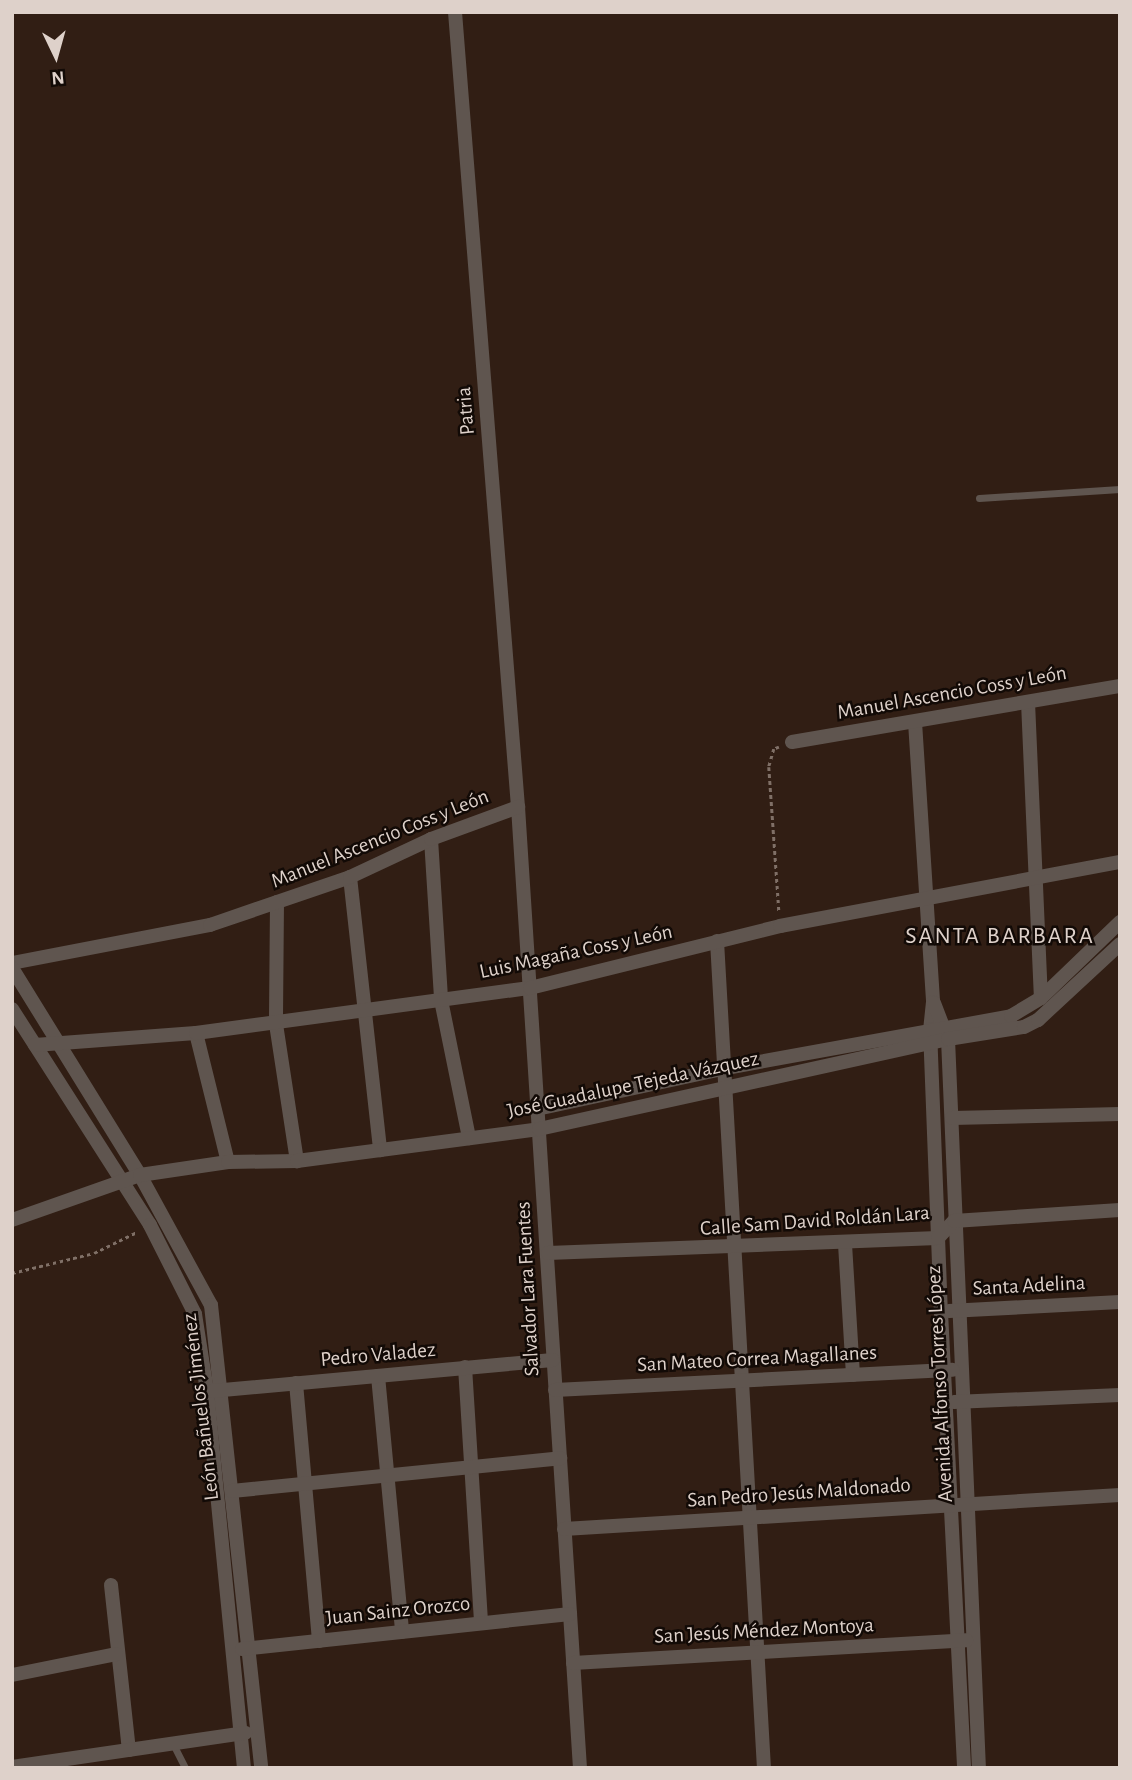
<!DOCTYPE html>
<meta charset="utf-8">
<style>
body{margin:0}
#map{position:relative;width:1132px;height:1780px;overflow:hidden;background:#311e14;font-family:"Alegreya Sans",sans-serif}
div>[style]{position:absolute}
.path>*{height:2.5px;margin-top:-1.25px;transform-origin:0;background:repeating-linear-gradient(90deg,#807067 0 3.5px,transparent 0 7px)}
.lane>*{height:7px;margin:-3.5px;padding:0 3.5px;transform-origin:3.5px;border-radius:3.5px;background:#5f554f}
.street>*{height:14px;margin:-7px;padding:0 7px;transform-origin:7px;border-radius:7px;background:#5f554f}
span{translate:-50% -50%;white-space:nowrap;text-align:center;line-height:1.15;-webkit-text-stroke:5px #120a06;paint-order:stroke}
.street-label{font-size:21px;color:#ded1ca}
.quarter-label{font-size:24px;color:#ded1ca;letter-spacing:2px}
.frame{position:absolute;inset:0;border:14px solid #ded1ca;pointer-events:none}
.north{position:absolute;left:21px;top:21px;width:70px;height:70px;-webkit-text-stroke:5px #120a06;paint-order:stroke;rotate:175deg;font-size:19px;font-weight:700;line-height:28px;text-align:center;color:#ded1ca}
.north::after{content:'';display:block;margin:auto;width:24px;height:32px;background:#ded1ca;clip-path:polygon(50% 0,100% 100%,50% 72%,0 100%)}
</style>
<div id="map">
<div class="path">
<i style="left:779px;top:747px;width:5px;rotate:158deg"></i>
<i style="left:774px;top:749px;width:19px;rotate:106deg"></i>
<i style="left:769px;top:767px;width:144px;rotate:86deg"></i>
<i style="left:12px;top:1273px;width:84px;rotate:-13.7deg"></i>
<i style="left:94px;top:1253px;width:48px;rotate:-26deg"></i>
</div>
<div class="lane">
<i style="left:979px;top:498px;width:141px;rotate:-3.7deg"></i>
<i style="left:173px;top:1744px;width:27px;rotate:63deg"></i>
</div>
<div class="street">
<i style="left:455px;top:12px;width:797px;rotate:85.47deg"></i>
<i style="left:518px;top:807px;width:963px;rotate:86.31deg"></i>
<i style="left:1028px;top:702px;width:296px;rotate:87.5deg"></i>
<i style="left:915px;top:722px;width:281px;rotate:86.3deg"></i>
<i style="left:933px;top:1002px;width:27px;rotate:96deg"></i>
<i style="left:930px;top:1029px;width:283px;rotate:87.8deg"></i>
<i style="left:941px;top:1312px;width:457px;rotate:87.1deg"></i>
<i style="left:792px;top:742px;width:333px;rotate:-9.7deg"></i>
<i style="left:431px;top:839px;width:161px;rotate:86.4deg"></i>
<i style="left:441px;top:1000px;width:141px;rotate:78.5deg"></i>
<i style="left:350px;top:877px;width:275px;rotate:83.7deg"></i>
<i style="left:277px;top:902px;width:122px;rotate:90.5deg"></i>
<i style="left:276px;top:1024px;width:139px;rotate:81.3deg"></i>
<i style="left:717px;top:941px;width:828px;rotate:86.75deg"></i>
<i style="left:12px;top:963px;width:202px;rotate:-10.9deg"></i>
<i style="left:210px;top:925px;width:148px;rotate:-18.9deg"></i>
<i style="left:350px;top:877px;width:89px;rotate:-25.1deg"></i>
<i style="left:431px;top:839px;width:93px;rotate:-20.2deg"></i>
<i style="left:12px;top:968px;width:243px;rotate:58.3deg"></i>
<i style="left:140px;top:1175px;width:148px;rotate:61.4deg"></i>
<i style="left:211px;top:1305px;width:466px;rotate:83.8deg"></i>
<i style="left:934px;top:1003px;width:39px;rotate:69deg"></i>
<i style="left:948px;top:1039px;width:730px;rotate:87.57deg"></i>
<i style="left:12px;top:1009px;width:256px;rotate:57.4deg"></i>
<i style="left:150px;top:1225px;width:100px;rotate:63.2deg"></i>
<i style="left:195px;top:1314px;width:78px;rotate:81.1deg"></i>
<i style="left:207px;top:1391px;width:379px;rotate:84.4deg"></i>
<i style="left:196px;top:1033px;width:133px;rotate:76.1deg"></i>
<i style="left:35px;top:1045px;width:161px;rotate:-4.3deg"></i>
<i style="left:196px;top:1033px;width:337px;rotate:-7.7deg"></i>
<i style="left:530px;top:988px;width:258px;rotate:-13.9deg"></i>
<i style="left:780px;top:926px;width:346px;rotate:-10.7deg"></i>
<i style="left:537px;top:1109px;width:193px;rotate:-12.2deg"></i>
<i style="left:726px;top:1068px;width:290px;rotate:-10.3deg"></i>
<i style="left:1011px;top:1016px;width:35px;rotate:-31deg"></i>
<i style="left:1041px;top:998px;width:110px;rotate:-43.9deg"></i>
<i style="left:952px;top:1118px;width:168px;rotate:-1.4deg"></i>
<i style="left:12px;top:1220px;width:136px;rotate:-19.4deg"></i>
<i style="left:140px;top:1175px;width:89px;rotate:-8.4deg"></i>
<i style="left:228px;top:1162px;width:69px;rotate:-0.8deg"></i>
<i style="left:297px;top:1161px;width:244px;rotate:-7.5deg"></i>
<i style="left:539px;top:1129px;width:419px;rotate:-12.4deg"></i>
<i style="left:948px;top:1039px;width:77px;rotate:-9deg"></i>
<i style="left:1024px;top:1027px;width:16px;rotate:-27deg"></i>
<i style="left:1038px;top:1020px;width:112px;rotate:-42.8deg"></i>
<i style="left:845px;top:1244px;width:131px;rotate:86.5deg"></i>
<i style="left:548px;top:1253px;width:390px;rotate:-2.2deg"></i>
<i style="left:938px;top:1238px;width:23px;rotate:-47deg"></i>
<i style="left:954px;top:1221px;width:166px;rotate:-3.8deg"></i>
<i style="left:949px;top:1311px;width:171px;rotate:-3deg"></i>
<i style="left:465px;top:1367px;width:256px;rotate:86.4deg"></i>
<i style="left:378px;top:1376px;width:257px;rotate:84.6deg"></i>
<i style="left:296px;top:1383px;width:259px;rotate:84.9deg"></i>
<i style="left:555px;top:1390px;width:398px;rotate:-2.9deg"></i>
<i style="left:212px;top:1391px;width:342px;rotate:-5.2deg"></i>
<i style="left:954px;top:1402px;width:166px;rotate:-2.4deg"></i>
<i style="left:232px;top:1491px;width:330px;rotate:-5.7deg"></i>
<i style="left:564px;top:1529px;width:557px;rotate:-3.5deg"></i>
<i style="left:111px;top:1585px;width:166px;rotate:83.8deg"></i>
<i style="left:242px;top:1649px;width:330px;rotate:-6.1deg"></i>
<i style="left:573px;top:1663px;width:394px;rotate:-3.3deg"></i>
<i style="left:12px;top:1675px;width:106px;rotate:-11.4deg"></i>
<i style="left:12px;top:1767px;width:236px;rotate:-8.3deg"></i>
</div>
<div class="street-label">
<span style="left:466px;top:411px;rotate:-95deg">Patria</span>
<span style="left:952px;top:693px;rotate:-10deg">Manuel Ascencio Coss y León</span>
<span style="left:380px;top:839px;rotate:-22deg">Manuel Ascencio Coss y León</span>
<span style="left:576px;top:952px;rotate:-12deg">Luis Magaña Coss y León</span>
<span style="left:633px;top:1085px;rotate:-12deg">José Guadalupe Tejeda Vázquez</span>
<span style="left:815px;top:1221px;rotate:-4deg">Calle Sam David Roldán Lara</span>
<span style="left:1029px;top:1286px;rotate:-3deg">Santa Adelina</span>
<span style="left:528px;top:1289px;rotate:-93deg">Salvador Lara Fuentes</span>
<span style="left:378px;top:1355px;rotate:-5deg">Pedro Valadez</span>
<span style="left:757px;top:1359px;rotate:-3deg">San Mateo Correa Magallanes</span>
<span style="left:940px;top:1384px;rotate:-93deg">Avenida Alfonso Torres López</span>
<span style="left:201px;top:1407px;rotate:-97deg">León Bañuelos Jiménez</span>
<span style="left:799px;top:1493px;rotate:-4deg">San Pedro Jesús Maldonado</span>
<span style="left:398px;top:1611px;rotate:-6deg">Juan Sainz Orozco</span>
<span style="left:764px;top:1631px;rotate:-3deg">San Jesús Méndez Montoya</span>
</div>
<div class="quarter-label">
<span style="left:1000px;top:937px">SANTA BARBARA</span>
</div>
<div class="frame"></div>
<div class="north">N</div>
</div>
